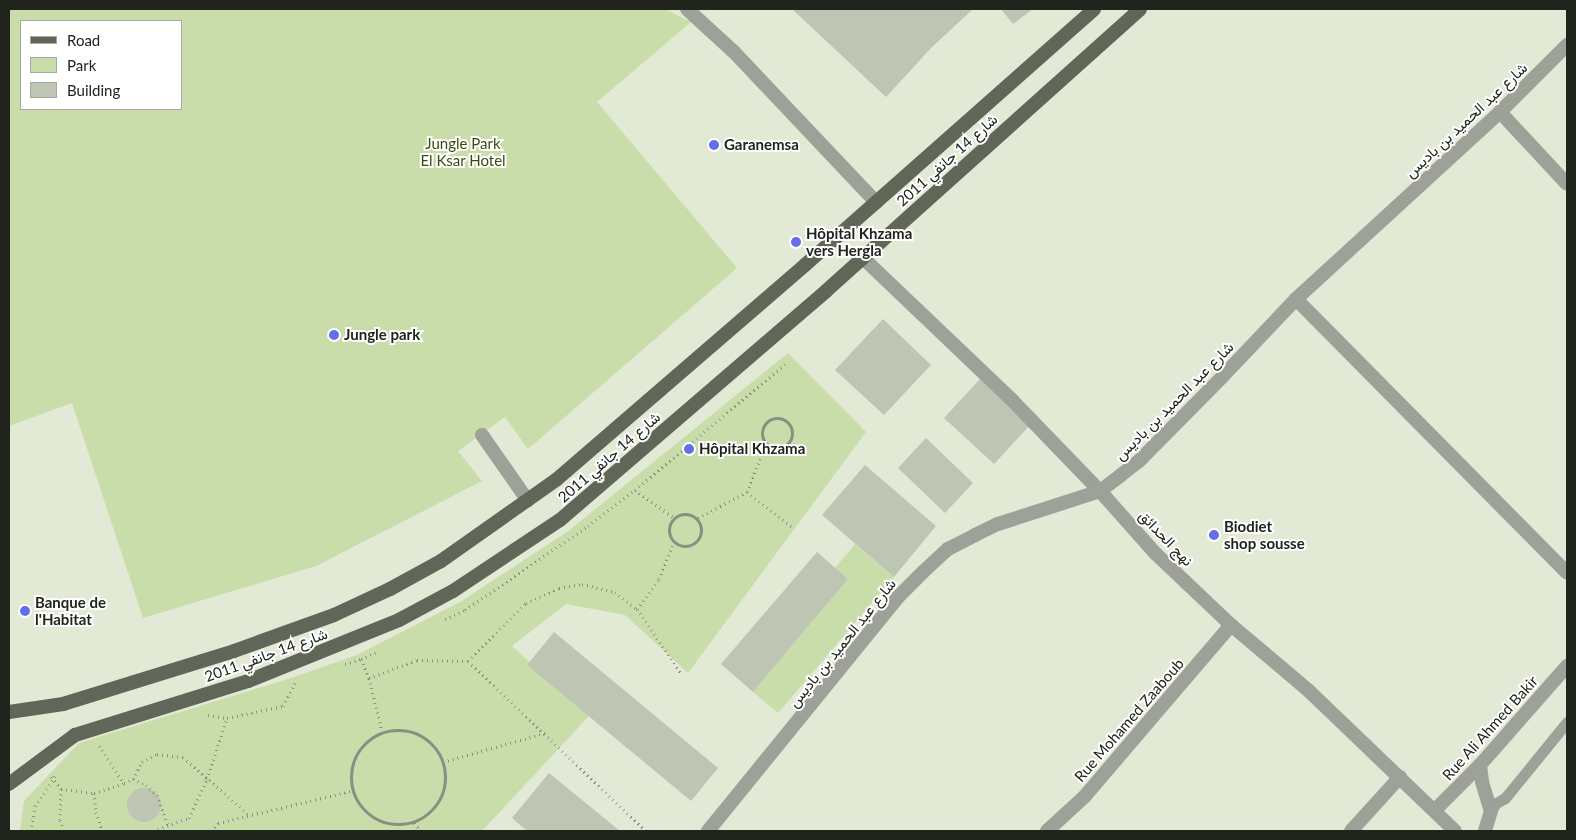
<!DOCTYPE html>
<meta charset="utf-8">
<style>
body{margin:0}
#map{position:relative;width:1576px;height:840px;overflow:hidden;background:#e2ead6;font-family:Lato,Vazirmatn,sans-serif}
div>[style]{position:absolute}
.green>*{inset:0;background:#c8ddaa}
.building>*{inset:0;background:#bec6b3}
.round{border-radius:50%}
.path>*{height:3px;margin-top:-1.5px;transform-origin:0;background:repeating-linear-gradient(90deg,#898f81 0 1px,transparent 0 5px)}
.path>.ring{margin:-1.5px;padding:0;box-sizing:content-box;background:none;border:3px solid #898f81;border-radius:50%}
.service>*{height:11px;margin:-5.5px;padding:0 5.5px;transform-origin:5.5px;border-radius:5.5px;background:#9da198}
.minor>*{height:14px;margin:-7px;padding:0 7px;transform-origin:7px;border-radius:7px;background:#9da198}
.primary>*{height:14px;margin:-7px;padding:0 7px;transform-origin:7px;border-radius:7px;background:#616758}
.dots>*{width:14px;height:14px;translate:-50% -50%;box-sizing:border-box;border:2px solid #fff;border-radius:50%}
span{translate:-50% -50%;white-space:nowrap;text-align:center;line-height:1.15;-webkit-text-stroke:4px #fff;paint-order:stroke}
.street-label{font-size:15px;color:#21241c}
.park-label{font-size:15px;color:#394c10}
.poi-label{font-size:15px;color:#21241c;font-weight:700}
.left{translate:0 -50%;text-align:left}
.frame{position:absolute;inset:0;border:10px solid #21241c;pointer-events:none}
.legend{position:absolute;left:20px;top:20px;width:162px;height:90px;box-sizing:border-box;background:#fff;border:1px solid #a6a7a4;margin:0;padding:6px 9px;list-style:none;font-size:15px;color:#21241c}
.legend li{display:flex;align-items:center;gap:10px;height:25px}
.legend b{width:25px;border:1px solid #a6a7a4}
</style>
<div id="map">
<div class="green">
<i style="clip-path:polygon(evenodd,9px 9px,665px 9px,691px 22px,597px 102px,737px 268px,528px 449px,505px 417px,458px 451px,482px 481px,316px 566px,143px 618px,72px 403px,9px 426px,9px 9px,21px 21px,181px 21px,181px 109px,21px 109px,21px 21px)"></i>
<i style="clip-path:polygon(788px 353px,866px 432px,688px 673px,625px 615px,566px 604px,512px 646px,589px 716px,482px 831px,20px 831px,24px 801px,79px 743px,288px 679px,357px 655px,460px 602px,567px 532px)"></i>
<i style="clip-path:polygon(855px 544px,894px 577px,778px 713px,753px 692px,848px 579px,835px 568px)"></i>
</div>
<div class="building">
<i style="clip-path:polygon(792px 9px,973px 9px,932px 47px,886px 97px)"></i>
<i style="clip-path:polygon(1001px 9px,1033px 9px,1013px 24px)"></i>
<i style="clip-path:polygon(883px 319px,931px 365px,884px 415px,835px 370px)"></i>
<i style="clip-path:polygon(980px 379px,1030px 425px,994px 464px,944px 418px)"></i>
<i style="clip-path:polygon(926px 438px,973px 483px,945px 513px,898px 468px)"></i>
<i style="clip-path:polygon(865px 465px,936px 526px,894px 577px,822px 515px)"></i>
<i style="clip-path:polygon(817px 552px,848px 579px,753px 692px,721px 664px)"></i>
<i style="clip-path:polygon(554px 632px,718px 768px,691px 801px,527px 665px)"></i>
<i style="clip-path:polygon(549px 773px,620px 831px,527px 831px,512px 818px)"></i>
<i class="round" style="left:127px;top:788px;width:34px;height:34px"></i>
</div>
<div class="path">
<i class="ring" style="left:762px;top:418px;width:27px;height:27px"></i>
<i style="left:635px;top:490px;width:47px;rotate:35.4deg"></i>
<i style="left:747px;top:492px;width:52px;rotate:-68.4deg"></i>
<i class="ring" style="left:669px;top:514px;width:29px;height:29px"></i>
<i style="left:698px;top:518px;width:55px;rotate:-28deg"></i>
<i style="left:747px;top:492px;width:59px;rotate:37.5deg"></i>
<i style="left:637px;top:609px;width:37px;rotate:-54deg"></i>
<i style="left:659px;top:579px;width:40px;rotate:-68deg"></i>
<i style="left:445px;top:619px;width:22px;rotate:-24deg"></i>
<i style="left:465px;top:610px;width:149px;rotate:-34.3deg"></i>
<i style="left:588px;top:526px;width:59px;rotate:-37.5deg"></i>
<i style="left:635px;top:490px;width:196px;rotate:-40deg"></i>
<i style="left:361px;top:659px;width:20px;rotate:-24deg"></i>
<i style="left:468px;top:661px;width:82px;rotate:-45deg"></i>
<i style="left:526px;top:603px;width:36px;rotate:-24deg"></i>
<i style="left:559px;top:588px;width:23px;rotate:-10deg"></i>
<i style="left:582px;top:584px;width:34px;rotate:14deg"></i>
<i style="left:615px;top:592px;width:28px;rotate:38deg"></i>
<i style="left:637px;top:609px;width:78px;rotate:55.5deg"></i>
<i style="left:345px;top:664px;width:17px;rotate:-17deg"></i>
<i style="left:361px;top:659px;width:21px;rotate:67deg"></i>
<i style="left:369px;top:678px;width:55px;rotate:76.2deg"></i>
<i style="left:369px;top:678px;width:51px;rotate:-20.6deg"></i>
<i style="left:417px;top:660px;width:51px;rotate:1.1deg"></i>
<i style="left:468px;top:661px;width:246px;rotate:43.7deg"></i>
<i style="left:208px;top:715px;width:19px;rotate:9deg"></i>
<i style="left:227px;top:718px;width:57px;rotate:-12.1deg"></i>
<i style="left:283px;top:706px;width:27px;rotate:-62deg"></i>
<i class="ring" style="left:351px;top:730px;width:91px;height:91px"></i>
<i style="left:99px;top:746px;width:45px;rotate:56deg"></i>
<i style="left:443px;top:762px;width:106px;rotate:-15.9deg"></i>
<i style="left:51px;top:777px;width:16px;rotate:50deg"></i>
<i style="left:61px;top:789px;width:31px;rotate:92deg"></i>
<i style="left:60px;top:820px;width:12px;rotate:70deg"></i>
<i style="left:133px;top:779px;width:14px;rotate:25deg"></i>
<i style="left:146px;top:785px;width:15px;rotate:42deg"></i>
<i style="left:157px;top:795px;width:33px;rotate:70deg"></i>
<i style="left:61px;top:789px;width:33px;rotate:7deg"></i>
<i style="left:94px;top:793px;width:32px;rotate:-18deg"></i>
<i style="left:124px;top:783px;width:10px;rotate:-24deg"></i>
<i style="left:133px;top:779px;width:19px;rotate:-62deg"></i>
<i style="left:142px;top:762px;width:17px;rotate:-28deg"></i>
<i style="left:157px;top:754px;width:26px;rotate:7deg"></i>
<i style="left:183px;top:757px;width:88px;rotate:41.3deg"></i>
<i style="left:94px;top:793px;width:19px;rotate:84deg"></i>
<i style="left:96px;top:812px;width:20px;rotate:72deg"></i>
<i style="left:414px;top:823px;width:11px;rotate:49deg"></i>
<i style="left:31px;top:831px;width:25px;rotate:-81deg"></i>
<i style="left:35px;top:806px;width:37px;rotate:-56deg"></i>
<i style="left:153px;top:831px;width:38px;rotate:-20deg"></i>
<i style="left:189px;top:818px;width:43px;rotate:-65.2deg"></i>
<i style="left:207px;top:779px;width:64px;rotate:-71.8deg"></i>
<i style="left:211px;top:831px;width:11px;rotate:-49deg"></i>
<i style="left:218px;top:823px;width:137px;rotate:-13.5deg"></i>
</div>
<div class="service">
<i style="left:1491px;top:811px;width:9px;rotate:-58deg"></i>
<i style="left:1496px;top:803px;width:10px;rotate:-29deg"></i>
<i style="left:1505px;top:798px;width:98px;rotate:-50.8deg"></i>
</div>
<div class="minor">
<i style="left:687px;top:9px;width:64px;rotate:42.5deg"></i>
<i style="left:734px;top:52px;width:207px;rotate:46.6deg"></i>
<i style="left:1500px;top:112px;width:98px;rotate:47.1deg"></i>
<i style="left:863px;top:258px;width:206px;rotate:43.6deg"></i>
<i style="left:1012px;top:400px;width:127px;rotate:46deg"></i>
<i style="left:1100px;top:491px;width:83px;rotate:48.4deg"></i>
<i style="left:1155px;top:553px;width:105px;rotate:43.5deg"></i>
<i style="left:1231px;top:625px;width:102px;rotate:40.2deg"></i>
<i style="left:1309px;top:691px;width:202px;rotate:43.8deg"></i>
<i style="left:1296px;top:299px;width:385px;rotate:45.3deg"></i>
<i style="left:482px;top:435px;width:80px;rotate:55.1deg"></i>
<i style="left:1480px;top:765px;width:17px;rotate:83deg"></i>
<i style="left:1482px;top:782px;width:30px;rotate:73deg"></i>
<i style="left:1491px;top:811px;width:21px;rotate:107deg"></i>
<i style="left:1435px;top:810px;width:64px;rotate:-45deg"></i>
<i style="left:1480px;top:765px;width:132px;rotate:-48.7deg"></i>
<i style="left:708px;top:831px;width:301px;rotate:-50.9deg"></i>
<i style="left:898px;top:597px;width:35px;rotate:-45deg"></i>
<i style="left:923px;top:572px;width:34px;rotate:-43deg"></i>
<i style="left:948px;top:549px;width:30px;rotate:-27deg"></i>
<i style="left:975px;top:535px;width:25px;rotate:-26deg"></i>
<i style="left:998px;top:524px;width:107px;rotate:-17.9deg"></i>
<i style="left:1100px;top:491px;width:26px;rotate:-37deg"></i>
<i style="left:1121px;top:475px;width:23px;rotate:-38deg"></i>
<i style="left:1139px;top:461px;width:118px;rotate:-45.3deg"></i>
<i style="left:1222px;top:377px;width:108px;rotate:-46.5deg"></i>
<i style="left:1296px;top:299px;width:277px;rotate:-42.5deg"></i>
<i style="left:1500px;top:112px;width:95px;rotate:-45deg"></i>
<i style="left:1047px;top:831px;width:52px;rotate:-42.6deg"></i>
<i style="left:1085px;top:796px;width:225px;rotate:-49.5deg"></i>
<i style="left:1351px;top:831px;width:73px;rotate:-47.8deg"></i>
</div>
<div class="primary">
<i style="left:9px;top:712px;width:55px;rotate:-8.4deg"></i>
<i style="left:63px;top:704px;width:179px;rotate:-17.2deg"></i>
<i style="left:234px;top:651px;width:106px;rotate:-19.8deg"></i>
<i style="left:334px;top:615px;width:62px;rotate:-24.9deg"></i>
<i style="left:390px;top:589px;width:58px;rotate:-28.8deg"></i>
<i style="left:441px;top:561px;width:141px;rotate:-35.2deg"></i>
<i style="left:556px;top:480px;width:329px;rotate:-40.8deg"></i>
<i style="left:805px;top:265px;width:386px;rotate:-41.5deg"></i>
<i style="left:9px;top:784px;width:82px;rotate:-36.6deg"></i>
<i style="left:75px;top:735px;width:181px;rotate:-17.3deg"></i>
<i style="left:248px;top:681px;width:163px;rotate:-22deg"></i>
<i style="left:399px;top:620px;width:61px;rotate:-28.2deg"></i>
<i style="left:453px;top:591px;width:128px;rotate:-33.6deg"></i>
<i style="left:560px;top:520px;width:351px;rotate:-40.7deg"></i>
<i style="left:826px;top:291px;width:422px;rotate:-41.9deg"></i>
</div>
<div class="dots">
<i style="left:714px;top:145px;background:#636fe7"></i>
<i style="left:796px;top:242px;background:#636fe7"></i>
<i style="left:334px;top:335px;background:#636fe7"></i>
<i style="left:689px;top:449px;background:#636fe7"></i>
<i style="left:1214px;top:535px;background:#636fe7"></i>
<i style="left:25px;top:611px;background:#636fe7"></i>
</div>
<div class="street-label">
<span style="left:1466px;top:120px;rotate:-43deg">شارع عبد الحميد بن باديس</span>
<span style="left:947px;top:160px;rotate:-42deg">شارع 14 جانفي 2011</span>
<span style="left:1174px;top:401px;rotate:-45deg">شارع عبد الحميد بن باديس</span>
<span style="left:609px;top:457px;rotate:-41deg">شارع 14 جانفي 2011</span>
<span style="left:1166px;top:538px;rotate:46deg">نهج الحدائق</span>
<span style="left:842px;top:643px;rotate:-51deg">شارع عبد الحميد بن باديس</span>
<span style="left:266px;top:655px;rotate:-20deg">شارع 14 جانفي 2011</span>
<span style="left:1129px;top:720px;rotate:-49deg">Rue Mohamed Zaaboub</span>
<span style="left:1490px;top:728px;rotate:-48deg">Rue Ali Ahmed Bakir</span>
</div>
<div class="park-label">
<span style="left:463px;top:152px">Jungle Park<br>El Ksar Hotel</span>
</div>
<div class="poi-label">
<span class="left" style="left:724px;top:145px">Garanemsa</span>
<span class="left" style="left:806px;top:242px">Hôpital Khzama<br>vers Hergla</span>
<span class="left" style="left:344px;top:335px">Jungle park</span>
<span class="left" style="left:699px;top:449px">Hôpital Khzama</span>
<span class="left" style="left:1224px;top:535px">Biodiet<br>shop sousse</span>
<span class="left" style="left:35px;top:611px">Banque de<br>l'Habitat</span>
</div>
<div class="frame"></div>
<ul class="legend">
<li><b style="height:6px;background:#616758"></b>Road</li>
<li><b style="height:14px;background:#c8ddaa"></b>Park</li>
<li><b style="height:14px;background:#bec6b3"></b>Building</li>
</ul>
</div>
